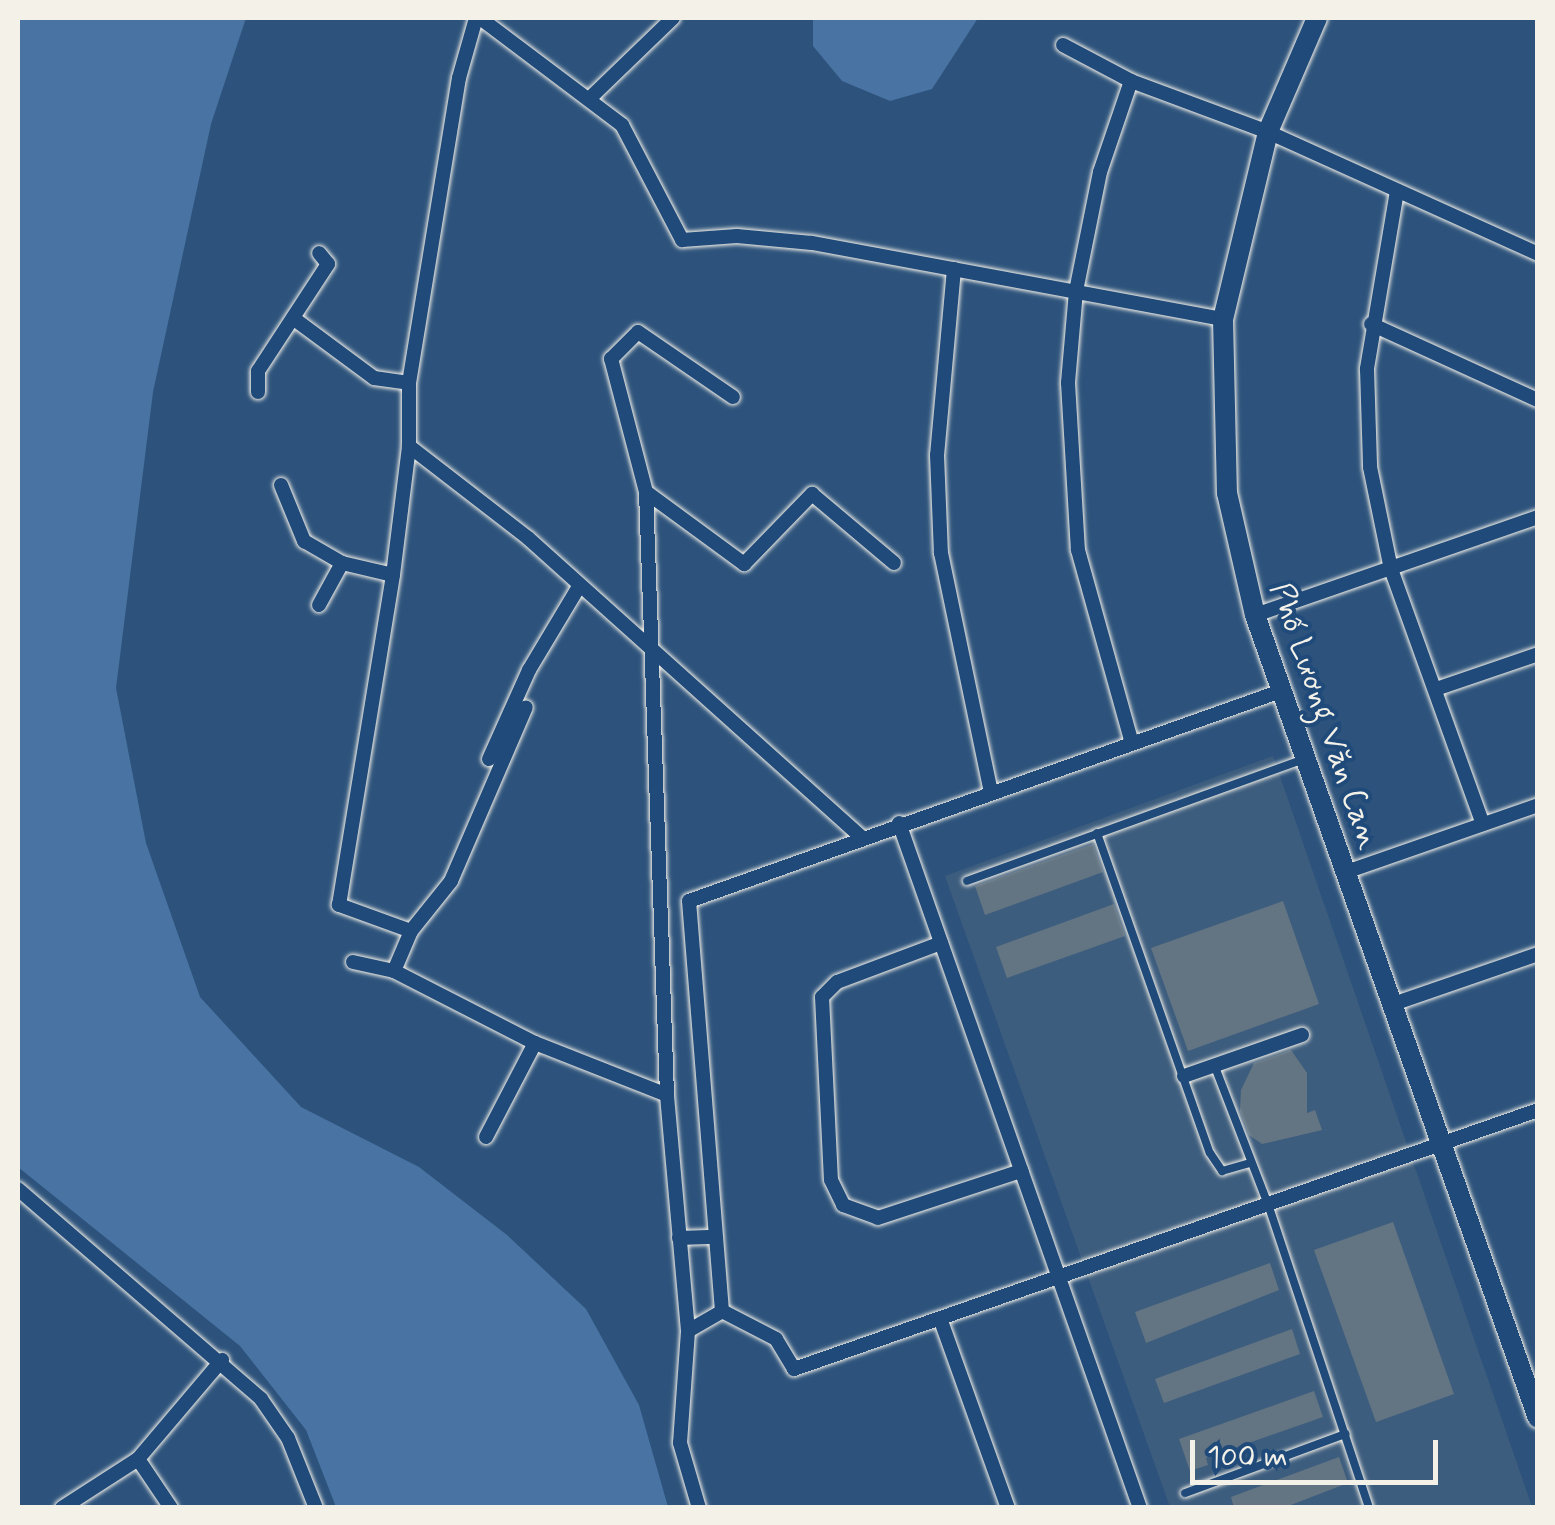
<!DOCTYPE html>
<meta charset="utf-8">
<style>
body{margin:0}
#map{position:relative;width:1555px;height:1525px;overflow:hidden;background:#2d537c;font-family:Mynerve,sans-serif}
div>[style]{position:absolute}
.built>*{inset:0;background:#3d5d7e}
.water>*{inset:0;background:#4873a2}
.building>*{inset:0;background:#637583}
.roads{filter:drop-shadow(0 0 2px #f4f1e8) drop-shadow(0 0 2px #f4f1e8)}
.lane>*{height:8px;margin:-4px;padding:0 4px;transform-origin:4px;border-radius:4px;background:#1f4a7a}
.street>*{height:14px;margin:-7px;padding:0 7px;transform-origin:7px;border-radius:7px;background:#1f4a7a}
.secondary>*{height:20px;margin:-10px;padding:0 10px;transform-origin:10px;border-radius:10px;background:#1f4a7a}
span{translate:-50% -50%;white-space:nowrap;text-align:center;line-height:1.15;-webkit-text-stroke:8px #1f4a7a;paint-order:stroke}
.street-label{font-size:32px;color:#f4f1e8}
.frame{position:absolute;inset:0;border:20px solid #f4f1e8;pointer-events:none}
.scale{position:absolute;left:1190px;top:1440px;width:248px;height:45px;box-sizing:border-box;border:5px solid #f4f1e8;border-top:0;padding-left:12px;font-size:30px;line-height:35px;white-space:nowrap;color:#f4f1e8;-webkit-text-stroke:8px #1f4a7a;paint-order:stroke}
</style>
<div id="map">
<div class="built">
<i style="clip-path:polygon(1273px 756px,1532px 1507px,1170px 1507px,945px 876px)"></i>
</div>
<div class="water">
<i style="clip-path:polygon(18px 18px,246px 18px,211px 124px,153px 392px,116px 688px,146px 843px,200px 997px,301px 1107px,419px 1167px,507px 1235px,586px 1309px,639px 1405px,668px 1507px,336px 1507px,306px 1430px,240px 1346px,18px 1167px)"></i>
<i style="clip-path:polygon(813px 18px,978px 18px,932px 89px,890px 101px,842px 81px,813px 46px)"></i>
</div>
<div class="building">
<i style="clip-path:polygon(1093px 844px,1103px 872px,985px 915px,975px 886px)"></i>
<i style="clip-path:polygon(1283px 901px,1319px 1004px,1188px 1051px,1151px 948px)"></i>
<i style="clip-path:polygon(1114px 904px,1125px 936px,1007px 978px,996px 947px)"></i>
<i style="clip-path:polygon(1291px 1050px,1307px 1073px,1307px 1113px,1315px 1110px,1322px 1130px,1262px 1144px,1249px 1135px,1240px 1111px,1241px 1090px,1254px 1063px)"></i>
<i style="clip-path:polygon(1393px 1222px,1454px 1394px,1376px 1422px,1314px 1250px)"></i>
<i style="clip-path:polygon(1270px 1263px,1279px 1290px,1146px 1343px,1135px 1312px)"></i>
<i style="clip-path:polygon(1292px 1329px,1300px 1354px,1164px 1403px,1155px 1379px)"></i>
<i style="clip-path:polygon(1314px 1391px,1323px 1417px,1206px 1458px,1208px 1465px,1190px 1471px,1179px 1439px)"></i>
<i style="clip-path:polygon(1339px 1457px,1348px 1483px,1283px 1508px,1234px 1508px,1231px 1497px)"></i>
</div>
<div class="roads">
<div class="lane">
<i style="left:1097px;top:833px;width:339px;rotate:70.6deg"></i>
<i style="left:1210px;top:1153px;width:22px;rotate:56deg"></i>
<i style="left:1222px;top:1171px;width:29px;rotate:-16deg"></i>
<i style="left:967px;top:881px;width:356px;rotate:-19.9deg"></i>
<i style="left:1215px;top:1067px;width:150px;rotate:68.9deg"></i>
<i style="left:1269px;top:1207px;width:317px;rotate:71.6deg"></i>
<i style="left:1185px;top:1493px;width:171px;rotate:-20.2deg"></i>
</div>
<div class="street">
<i style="left:480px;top:18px;width:178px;rotate:37deg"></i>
<i style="left:622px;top:125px;width:130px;rotate:62.4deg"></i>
<i style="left:682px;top:240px;width:55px;rotate:-4.2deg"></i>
<i style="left:737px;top:236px;width:75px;rotate:5.3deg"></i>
<i style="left:812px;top:243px;width:418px;rotate:10.5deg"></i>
<i style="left:1063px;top:45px;width:77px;rotate:27.9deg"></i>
<i style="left:1131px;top:81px;width:146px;rotate:20.4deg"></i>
<i style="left:1268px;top:132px;width:296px;rotate:24.3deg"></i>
<i style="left:1131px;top:81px;width:96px;rotate:108.8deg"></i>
<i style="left:1100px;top:172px;width:121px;rotate:101.4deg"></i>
<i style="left:1076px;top:291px;width:92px;rotate:95deg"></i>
<i style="left:1068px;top:383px;width:167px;rotate:86.6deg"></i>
<i style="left:1078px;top:550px;width:200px;rotate:74.4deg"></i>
<i style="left:589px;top:99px;width:117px;rotate:-44deg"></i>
<i style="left:1397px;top:191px;width:181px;rotate:99.6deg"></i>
<i style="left:1367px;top:369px;width:98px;rotate:88.2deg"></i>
<i style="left:1370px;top:467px;width:104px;rotate:78.4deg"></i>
<i style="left:1391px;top:569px;width:271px;rotate:70.2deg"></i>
<i style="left:954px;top:269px;width:187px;rotate:95.2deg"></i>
<i style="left:937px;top:455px;width:98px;rotate:87.7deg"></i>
<i style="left:941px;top:553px;width:244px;rotate:78.2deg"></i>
<i style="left:293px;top:318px;width:101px;rotate:36.5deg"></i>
<i style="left:374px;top:378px;width:35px;rotate:8deg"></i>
<i style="left:1371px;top:324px;width:183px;rotate:24.5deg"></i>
<i style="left:258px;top:392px;width:21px;rotate:-90deg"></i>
<i style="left:258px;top:371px;width:128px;rotate:-56.8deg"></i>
<i style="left:328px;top:264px;width:14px;rotate:-129deg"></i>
<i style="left:409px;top:446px;width:150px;rotate:37.7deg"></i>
<i style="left:528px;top:538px;width:448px;rotate:41.9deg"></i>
<i style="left:281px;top:485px;width:61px;rotate:67.7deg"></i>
<i style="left:304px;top:541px;width:44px;rotate:30.1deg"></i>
<i style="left:646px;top:492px;width:122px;rotate:36.3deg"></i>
<i style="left:744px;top:564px;width:98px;rotate:-45.8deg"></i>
<i style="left:812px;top:494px;width:107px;rotate:40.1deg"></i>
<i style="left:319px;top:605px;width:48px;rotate:-61.3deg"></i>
<i style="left:342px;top:563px;width:52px;rotate:13.2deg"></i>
<i style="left:1255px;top:615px;width:299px;rotate:-19.1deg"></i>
<i style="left:1436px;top:689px;width:108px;rotate:-18.9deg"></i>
<i style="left:1281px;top:691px;width:628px;rotate:160.47deg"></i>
<i style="left:689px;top:901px;width:411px;rotate:85.4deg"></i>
<i style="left:722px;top:1311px;width:61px;rotate:27.4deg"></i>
<i style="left:776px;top:1339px;width:35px;rotate:59deg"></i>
<i style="left:794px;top:1369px;width:788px;rotate:-19.19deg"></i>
<i style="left:489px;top:759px;width:98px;rotate:-65.8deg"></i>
<i style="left:529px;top:670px;width:96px;rotate:-59.1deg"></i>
<i style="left:899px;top:823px;width:726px;rotate:70.62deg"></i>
<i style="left:1346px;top:872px;width:203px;rotate:-19.2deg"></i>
<i style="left:411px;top:931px;width:77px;rotate:-160.1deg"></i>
<i style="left:339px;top:905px;width:334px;rotate:-80.7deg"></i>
<i style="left:393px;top:575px;width:130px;rotate:-82.9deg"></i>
<i style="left:409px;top:446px;width:63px;rotate:-90deg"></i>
<i style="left:409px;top:383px;width:309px;rotate:-80.7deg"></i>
<i style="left:459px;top:78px;width:62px;rotate:-74.2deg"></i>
<i style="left:941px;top:943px;width:111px;rotate:159.4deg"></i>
<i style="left:837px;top:982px;width:21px;rotate:135deg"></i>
<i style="left:822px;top:997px;width:183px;rotate:87.2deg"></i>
<i style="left:831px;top:1180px;width:28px;rotate:64deg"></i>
<i style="left:843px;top:1205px;width:37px;rotate:20deg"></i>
<i style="left:878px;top:1218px;width:151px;rotate:-18.2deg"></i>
<i style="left:353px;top:962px;width:42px;rotate:12.4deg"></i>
<i style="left:394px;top:971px;width:158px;rotate:27.1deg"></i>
<i style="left:535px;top:1043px;width:142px;rotate:21.5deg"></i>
<i style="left:394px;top:971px;width:43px;rotate:-67deg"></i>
<i style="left:411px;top:931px;width:64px;rotate:-51.3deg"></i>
<i style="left:451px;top:881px;width:189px;rotate:-66.7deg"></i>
<i style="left:1390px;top:1005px;width:157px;rotate:-19deg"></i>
<i style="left:1184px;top:1076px;width:125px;rotate:-19.2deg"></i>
<i style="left:486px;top:1137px;width:106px;rotate:-62.5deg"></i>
<i style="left:18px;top:1189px;width:321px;rotate:40.8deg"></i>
<i style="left:261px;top:1399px;width:47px;rotate:55.3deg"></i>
<i style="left:288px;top:1438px;width:75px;rotate:68.2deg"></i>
<i style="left:679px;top:1238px;width:36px;rotate:-2deg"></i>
<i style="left:941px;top:1321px;width:199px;rotate:70.3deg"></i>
<i style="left:688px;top:1331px;width:39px;rotate:-30deg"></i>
<i style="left:138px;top:1459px;width:59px;rotate:56deg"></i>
<i style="left:62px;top:1508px;width:90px;rotate:-32.8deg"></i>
<i style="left:138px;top:1459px;width:130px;rotate:-49.7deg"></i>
<i style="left:699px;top:1508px;width:68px;rotate:-106.3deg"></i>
<i style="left:680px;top:1443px;width:112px;rotate:-85.9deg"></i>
<i style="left:688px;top:1331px;width:237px;rotate:-95.1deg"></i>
<i style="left:667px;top:1095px;width:603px;rotate:-91.99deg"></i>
<i style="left:646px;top:492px;width:138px;rotate:-104.7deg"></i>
<i style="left:611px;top:359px;width:38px;rotate:-45deg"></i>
<i style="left:638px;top:332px;width:115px;rotate:34.4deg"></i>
</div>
<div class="secondary">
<i style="left:1317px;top:18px;width:124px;rotate:113.3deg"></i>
<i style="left:1268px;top:132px;width:192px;rotate:103.5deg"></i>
<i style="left:1223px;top:319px;width:174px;rotate:88.7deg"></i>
<i style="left:1227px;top:493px;width:125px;rotate:77.1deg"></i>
<i style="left:1255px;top:615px;width:851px;rotate:70.59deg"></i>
</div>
</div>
<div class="street-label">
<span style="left:1324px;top:716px;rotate:71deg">Phố Lương Văn Can</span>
</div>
<div class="frame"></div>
<div class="scale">100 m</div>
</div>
